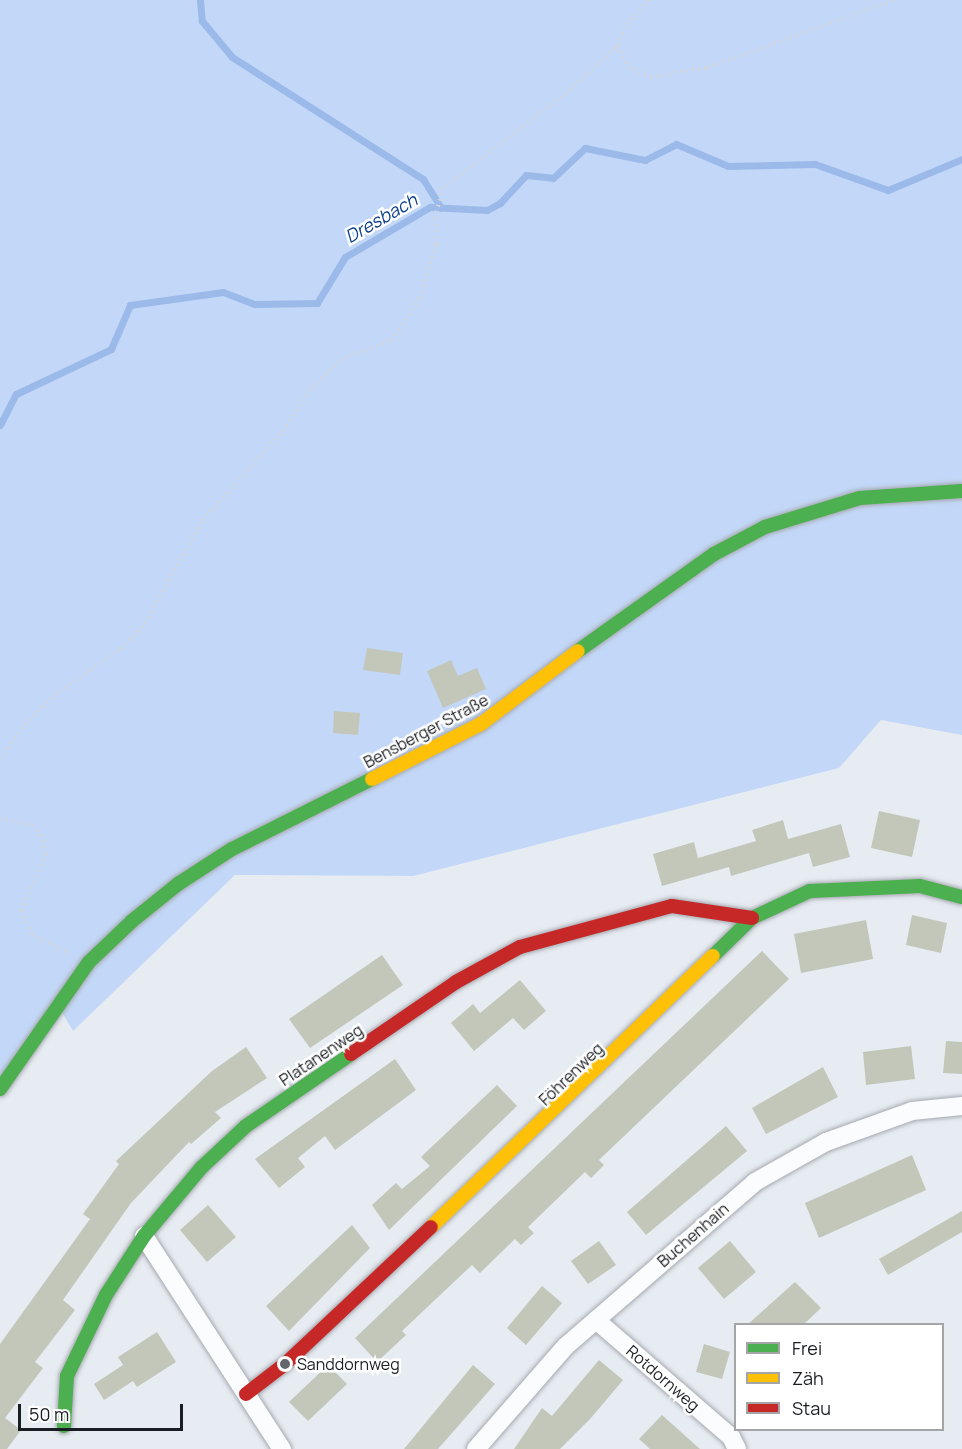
<!DOCTYPE html>
<meta charset="utf-8">
<style>
body{margin:0}
#map{position:relative;width:962px;height:1449px;overflow:hidden;background:#e7ecf3;font-family:Manrope,sans-serif}
div>[style]{position:absolute}
.green>*{inset:0;background:#c3d8f8}
.stream>*{height:7px;margin:-3.5px;padding:0 3.5px;transform-origin:3.5px;border-radius:3.5px;background:#9bbae9}
.building>*{inset:0;background:#c2c7ba}
.path>*{height:4px;margin-top:-2px;transform-origin:0;background:repeating-linear-gradient(90deg,#d3d5d8 0 1.5px,transparent 0 6px)}
.roads{filter:drop-shadow(0 0 2px #a6a9af) drop-shadow(0 0 2px #a6a9af)}
.street>*{height:18px;margin:-9px;padding:0 9px;transform-origin:9px;border-radius:9px;background:#fbfcfd}
.fast>*{height:14px;margin:-7px;padding:0 7px;transform-origin:7px;border-radius:7px;background:#4caf50}
.slow>*{height:14px;margin:-7px;padding:0 7px;transform-origin:7px;border-radius:7px;background:#ffc107}
.jam>*{height:14px;margin:-7px;padding:0 7px;transform-origin:7px;border-radius:7px;background:#c62828}
.dots>*{width:16px;height:16px;translate:-50% -50%;box-sizing:border-box;border:3px solid #fff;border-radius:50%}
span{translate:-50% -50%;white-space:nowrap;text-align:center;line-height:1.15;-webkit-text-stroke:5px #fff;paint-order:stroke}
.street-label{font-size:16px;color:#1a1d22}
.poi-label{font-size:16px;color:#1a1d22}
.left{translate:0 -50%;text-align:left}
.water-label{font-size:18px;color:#0b408b;font-style:italic}
.legend{position:absolute;left:734px;top:1323px;width:210px;height:108px;box-sizing:border-box;background:#fff;border:2px solid #a3a5a7;margin:0;padding:8px 10px;list-style:none;font-size:18px;color:#1a1d22}
.legend li{display:flex;align-items:center;gap:12px;height:30px}
.legend b{width:30px;border:2px solid #a3a5a7}
.scale{position:absolute;left:18px;top:1404px;width:165px;height:27px;box-sizing:border-box;border:3px solid #1a1d22;border-top:0;padding-left:8px;font-size:18px;line-height:21px;white-space:nowrap;color:#1a1d22;-webkit-text-stroke:4px #fff;paint-order:stroke}
</style>
<div id="map">
<div class="green">
<i style="clip-path:polygon(0 0,962px 0,962px 735px,881px 720px,839px 768px,413px 876px,235px 875px,73px 1031px,57px 1004px,0 1089px)"></i>
</div>
<div class="stream">
<i style="left:200px;top:0;width:21px;rotate:85deg"></i>
<i style="left:202px;top:21px;width:47px;rotate:50.2deg"></i>
<i style="left:232px;top:57px;width:227px;rotate:32.6deg"></i>
<i style="left:423px;top:179px;width:34px;rotate:58deg"></i>
<i style="left:0;top:425px;width:35px;rotate:-63deg"></i>
<i style="left:16px;top:394px;width:105px;rotate:-25.3deg"></i>
<i style="left:111px;top:349px;width:48px;rotate:-66.6deg"></i>
<i style="left:130px;top:305px;width:94px;rotate:-8deg"></i>
<i style="left:223px;top:292px;width:34px;rotate:21deg"></i>
<i style="left:255px;top:304px;width:62px;rotate:-0.9deg"></i>
<i style="left:317px;top:303px;width:54px;rotate:-58.7deg"></i>
<i style="left:345px;top:257px;width:99px;rotate:-30.5deg"></i>
<i style="left:430px;top:207px;width:57px;rotate:3deg"></i>
<i style="left:487px;top:210px;width:15px;rotate:-28deg"></i>
<i style="left:500px;top:203px;width:38px;rotate:-47deg"></i>
<i style="left:526px;top:175px;width:27px;rotate:6deg"></i>
<i style="left:553px;top:178px;width:44px;rotate:-43.2deg"></i>
<i style="left:585px;top:148px;width:61px;rotate:11.3deg"></i>
<i style="left:645px;top:160px;width:35px;rotate:-27deg"></i>
<i style="left:676px;top:144px;width:56px;rotate:22.9deg"></i>
<i style="left:728px;top:166px;width:87px;rotate:-1.3deg"></i>
<i style="left:815px;top:164px;width:77px;rotate:19.6deg"></i>
<i style="left:888px;top:190px;width:80px;rotate:-22.7deg"></i>
</div>
<div class="building">
<i style="clip-path:polygon(367px 648px,403px 653px,400px 675px,363px 670px)"></i>
<i style="clip-path:polygon(451px 660px,458px 676px,477px 668px,486px 689px,443px 708px,427px 671px)"></i>
<i style="clip-path:polygon(334px 711px,360px 713px,358px 735px,333px 733px)"></i>
<i style="clip-path:polygon(879px 811px,920px 820px,912px 857px,871px 848px)"></i>
<i style="clip-path:polygon(783px 820px,788px 839px,841px 824px,850px 857px,813px 867px,809px 853px,731px 876px,729px 867px,662px 886px,653px 854px,694px 842px,698px 858px,756px 841px,752px 830px)"></i>
<i style="clip-path:polygon(912px 915px,947px 923px,941px 953px,906px 945px)"></i>
<i style="clip-path:polygon(866px 920px,873px 959px,801px 973px,794px 934px)"></i>
<i style="clip-path:polygon(762px 951px,789px 979px,599px 1160px,604px 1165px,591px 1178px,585px 1172px,528px 1227px,534px 1233px,521px 1245px,515px 1239px,480px 1273px,472px 1265px,402px 1331px,406px 1335px,377px 1362px,355px 1338px)"></i>
<i style="clip-path:polygon(382px 955px,403px 985px,310px 1048px,289px 1019px)"></i>
<i style="clip-path:polygon(520px 980px,546px 1011px,524px 1030px,513px 1018px,474px 1051px,451px 1023px,473px 1004px,480px 1013px)"></i>
<i style="clip-path:polygon(946px 1041px,962px 1042px,962px 1074px,943px 1073px)"></i>
<i style="clip-path:polygon(911px 1046px,915px 1079px,866px 1085px,863px 1052px)"></i>
<i style="clip-path:polygon(246px 1047px,267px 1078px,215px 1112px,221px 1118px,191px 1144px,189px 1142px,131px 1203px,63px 1300px,75px 1310px,35px 1362px,43px 1368px,5px 1418px,21px 1430px,7px 1449px,0 1449px,0 1344px,90px 1219px,83px 1214px,119px 1164px,116px 1161px,212px 1071px)"></i>
<i style="clip-path:polygon(395px 1059px,416px 1090px,335px 1150px,325px 1136px,298px 1158px,305px 1167px,279px 1188px,255px 1159px)"></i>
<i style="clip-path:polygon(823px 1067px,838px 1097px,766px 1134px,752px 1108px)"></i>
<i style="clip-path:polygon(497px 1085px,517px 1106px,389px 1230px,372px 1205px,396px 1183px,402px 1189px,430px 1166px,421px 1157px)"></i>
<i style="clip-path:polygon(726px 1126px,747px 1151px,646px 1235px,627px 1212px)"></i>
<i style="clip-path:polygon(912px 1155px,926px 1190px,819px 1238px,805px 1203px)"></i>
<i style="clip-path:polygon(208px 1205px,236px 1237px,207px 1262px,180px 1230px)"></i>
<i style="clip-path:polygon(962px 1211px,962px 1232px,888px 1275px,879px 1259px)"></i>
<i style="clip-path:polygon(352px 1225px,370px 1248px,289px 1331px,266px 1306px)"></i>
<i style="clip-path:polygon(599px 1241px,616px 1265px,588px 1284px,571px 1261px)"></i>
<i style="clip-path:polygon(730px 1241px,756px 1272px,724px 1299px,698px 1268px)"></i>
<i style="clip-path:polygon(795px 1282px,821px 1308px,804px 1324px,748px 1324px)"></i>
<i style="clip-path:polygon(542px 1286px,562px 1303px,526px 1345px,507px 1328px)"></i>
<i style="clip-path:polygon(157px 1332px,176px 1362px,137px 1387px,133px 1381px,104px 1400px,94px 1384px,123px 1365px,118px 1357px)"></i>
<i style="clip-path:polygon(704px 1344px,730px 1352px,722px 1379px,696px 1372px)"></i>
<i style="clip-path:polygon(599px 1360px,623px 1380px,591px 1418px,560px 1449px,514px 1449px,542px 1408px,552px 1416px)"></i>
<i style="clip-path:polygon(328px 1365px,347px 1384px,308px 1421px,289px 1402px)"></i>
<i style="clip-path:polygon(473px 1365px,495px 1384px,438px 1449px,404px 1449px)"></i>
<i style="clip-path:polygon(662px 1415px,700px 1449px,650px 1449px,639px 1439px)"></i>
</div>
<div class="path">
<i style="left:648px;top:0;width:35px;rotate:130deg"></i>
<i style="left:625px;top:27px;width:21px;rotate:113deg"></i>
<i style="left:617px;top:46px;width:24px;rotate:62deg"></i>
<i style="left:628px;top:67px;width:25px;rotate:23deg"></i>
<i style="left:651px;top:77px;width:56px;rotate:-9.3deg"></i>
<i style="left:706px;top:68px;width:200px;rotate:-19.9deg"></i>
<i style="left:0;top:758px;width:42px;rotate:-53.7deg"></i>
<i style="left:25px;top:724px;width:42px;rotate:-44deg"></i>
<i style="left:55px;top:695px;width:80px;rotate:-34.9deg"></i>
<i style="left:121px;top:649px;width:35px;rotate:-47deg"></i>
<i style="left:145px;top:623px;width:118px;rotate:-60.6deg"></i>
<i style="left:203px;top:520px;width:120px;rotate:-48deg"></i>
<i style="left:283px;top:431px;width:53px;rotate:-56.6deg"></i>
<i style="left:312px;top:387px;width:42px;rotate:-42.1deg"></i>
<i style="left:343px;top:359px;width:53px;rotate:-21.2deg"></i>
<i style="left:392px;top:340px;width:50px;rotate:-56.3deg"></i>
<i style="left:420px;top:298px;width:56px;rotate:-73.5deg"></i>
<i style="left:436px;top:244px;width:26px;rotate:-92deg"></i>
<i style="left:435px;top:218px;width:30px;rotate:-76deg"></i>
<i style="left:442px;top:189px;width:162px;rotate:-37.7deg"></i>
<i style="left:570px;top:90px;width:64px;rotate:-43.1deg"></i>
<i style="left:0;top:819px;width:34px;rotate:10deg"></i>
<i style="left:33px;top:825px;width:19px;rotate:54deg"></i>
<i style="left:44px;top:840px;width:14px;rotate:82deg"></i>
<i style="left:46px;top:854px;width:62px;rotate:113.7deg"></i>
<i style="left:21px;top:911px;width:26px;rotate:65deg"></i>
<i style="left:32px;top:935px;width:39px;rotate:26deg"></i>
</div>
<div class="roads">
<div class="street">
<i style="left:144px;top:1236px;width:254px;rotate:57.1deg"></i>
<i style="left:596px;top:1320px;width:179px;rotate:40.9deg"></i>
<i style="left:731px;top:1437px;width:13px;rotate:63deg"></i>
<i style="left:476px;top:1449px;width:137px;rotate:-48.9deg"></i>
<i style="left:566px;top:1346px;width:250px;rotate:-40.9deg"></i>
<i style="left:755px;top:1182px;width:81px;rotate:-29.4deg"></i>
<i style="left:826px;top:1142px;width:91px;rotate:-19.8deg"></i>
<i style="left:912px;top:1111px;width:50px;rotate:-5.7deg"></i>
</div>
<div class="fast">
<i style="left:578px;top:651px;width:167px;rotate:-35.5deg"></i>
<i style="left:714px;top:554px;width:58px;rotate:-27.9deg"></i>
<i style="left:765px;top:527px;width:99px;rotate:-17deg"></i>
<i style="left:860px;top:498px;width:102px;rotate:-3.9deg"></i>
<i style="left:713px;top:956px;width:54px;rotate:-44.3deg"></i>
<i style="left:752px;top:918px;width:64px;rotate:-25deg"></i>
<i style="left:810px;top:891px;width:110px;rotate:-2.6deg"></i>
<i style="left:920px;top:886px;width:43px;rotate:14.7deg"></i>
<i style="left:0;top:1089px;width:155px;rotate:-55deg"></i>
<i style="left:89px;top:962px;width:59px;rotate:-43.6deg"></i>
<i style="left:132px;top:921px;width:59px;rotate:-38.8deg"></i>
<i style="left:178px;top:884px;width:64px;rotate:-32.9deg"></i>
<i style="left:232px;top:849px;width:157px;rotate:-26.6deg"></i>
<i style="left:64px;top:1426px;width:50px;rotate:-86.6deg"></i>
<i style="left:67px;top:1376px;width:90px;rotate:-64.3deg"></i>
<i style="left:106px;top:1295px;width:70px;rotate:-57.2deg"></i>
<i style="left:144px;top:1236px;width:90px;rotate:-50deg"></i>
<i style="left:202px;top:1167px;width:60px;rotate:-43deg"></i>
<i style="left:246px;top:1126px;width:127px;rotate:-34.4deg"></i>
</div>
<div class="slow">
<i style="left:372px;top:779px;width:122px;rotate:-26.8deg"></i>
<i style="left:481px;top:724px;width:121px;rotate:-37deg"></i>
<i style="left:431px;top:1227px;width:391px;rotate:-43.9deg"></i>
</div>
<div class="jam">
<i style="left:351px;top:1054px;width:127px;rotate:-34.4deg"></i>
<i style="left:456px;top:982px;width:73px;rotate:-28.7deg"></i>
<i style="left:520px;top:947px;width:157px;rotate:-15.1deg"></i>
<i style="left:672px;top:906px;width:81px;rotate:8.5deg"></i>
<i style="left:246px;top:1394px;width:49px;rotate:-37.6deg"></i>
<i style="left:285px;top:1364px;width:200px;rotate:-43.2deg"></i>
</div>
</div>
<div class="dots">
<i style="left:285px;top:1364px;background:#62656b"></i>
</div>
<div class="street-label">
<span style="left:426px;top:731px;rotate:-28deg">Bensberger Straße</span>
<span style="left:321px;top:1055px;rotate:-34deg">Platanenweg</span>
<span style="left:571px;top:1074px;rotate:-44deg">Föhrenweg</span>
<span style="left:693px;top:1235px;rotate:-41deg">Buchenhain</span>
<span style="left:663px;top:1378px;rotate:41deg">Rotdornweg</span>
</div>
<div class="poi-label">
<span class="left" style="left:297px;top:1364px">Sanddornweg</span>
</div>
<div class="water-label">
<span style="left:381px;top:218px;rotate:-30deg">Dresbach</span>
</div>
<ul class="legend">
<li><b style="height:8px;background:#4caf50"></b>Frei</li>
<li><b style="height:8px;background:#ffc107"></b>Zäh</li>
<li><b style="height:8px;background:#c62828"></b>Stau</li>
</ul>
<div class="scale">50 m</div>
</div>
